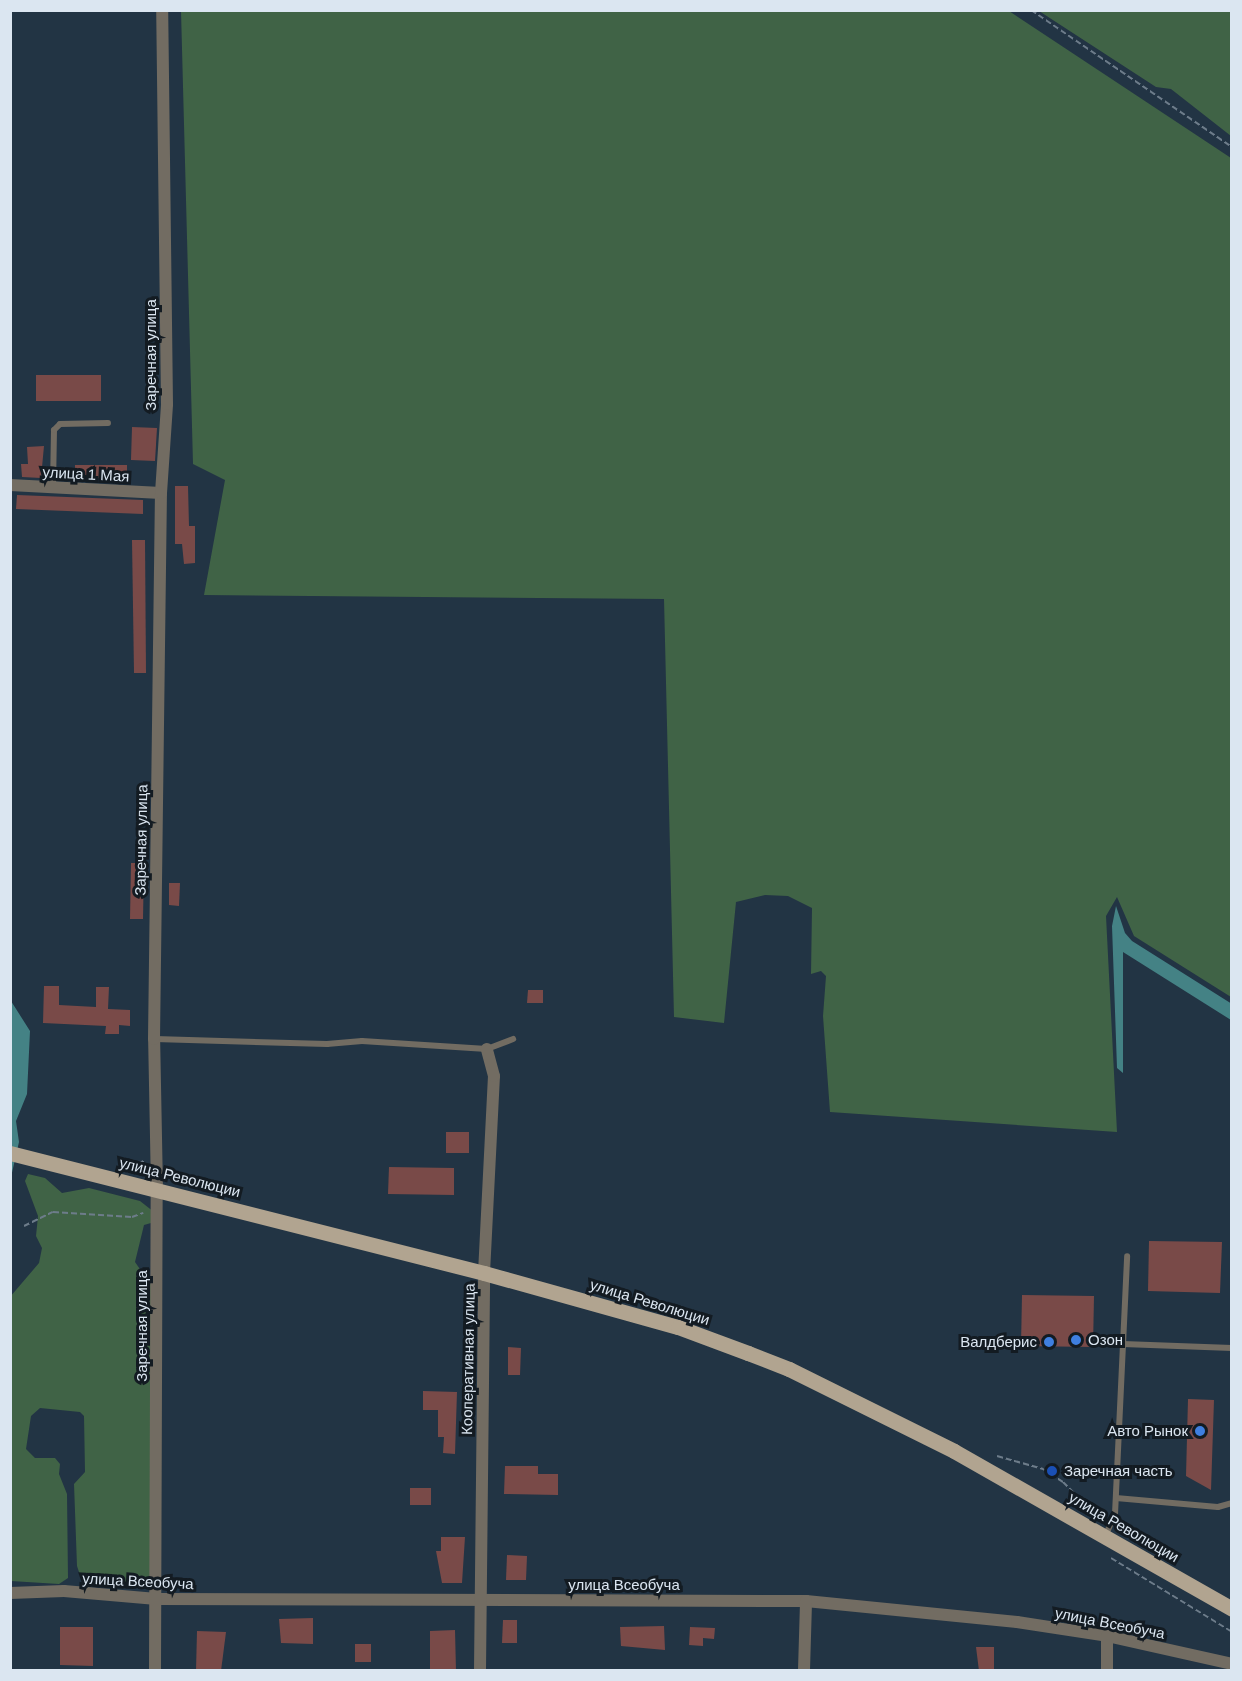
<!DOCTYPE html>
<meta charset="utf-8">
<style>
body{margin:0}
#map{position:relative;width:1242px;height:1681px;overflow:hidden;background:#223444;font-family:Arial,sans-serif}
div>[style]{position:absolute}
.green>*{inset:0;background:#406346}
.water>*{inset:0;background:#448285}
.building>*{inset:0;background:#794a48}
.path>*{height:2px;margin-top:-1px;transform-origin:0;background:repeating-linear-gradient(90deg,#6d7c8a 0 6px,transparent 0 9px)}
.lane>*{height:6px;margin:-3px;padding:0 3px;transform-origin:3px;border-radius:3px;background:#726c62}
.street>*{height:12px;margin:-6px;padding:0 6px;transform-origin:6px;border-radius:6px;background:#726c62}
.primary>*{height:15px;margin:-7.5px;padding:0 7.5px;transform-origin:7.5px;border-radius:7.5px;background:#b1a490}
.dots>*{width:16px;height:16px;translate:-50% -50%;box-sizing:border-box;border:3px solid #131b22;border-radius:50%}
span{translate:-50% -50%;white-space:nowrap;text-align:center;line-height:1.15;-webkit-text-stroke:6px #131b22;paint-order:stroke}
.street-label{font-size:15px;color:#dbe6f1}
.poi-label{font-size:15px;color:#dbe6f1}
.left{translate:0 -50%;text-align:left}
.right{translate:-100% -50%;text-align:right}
.frame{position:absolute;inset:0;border:12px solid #dbe6f1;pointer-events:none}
</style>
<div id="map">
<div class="green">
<i style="clip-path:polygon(181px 11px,1009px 11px,1231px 158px,1231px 997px,1134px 936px,1117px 897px,1106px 916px,1117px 1132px,830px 1112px,823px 1016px,826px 976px,821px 971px,811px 974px,812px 908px,788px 896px,765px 895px,736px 902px,724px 1023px,674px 1017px,664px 599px,204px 595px,225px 480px,193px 464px)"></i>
<i style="clip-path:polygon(1039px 11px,1231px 11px,1231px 136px,1171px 89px,1156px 87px)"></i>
<i style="clip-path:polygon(28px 1174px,45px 1178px,62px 1193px,89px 1188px,140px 1201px,154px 1212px,151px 1223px,144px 1225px,135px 1262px,151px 1285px,150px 1579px,145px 1585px,88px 1585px,82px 1581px,77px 1566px,74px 1484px,85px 1472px,84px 1416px,80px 1412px,40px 1408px,31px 1416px,26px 1449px,35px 1458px,55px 1458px,60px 1464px,59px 1474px,67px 1494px,68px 1578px,59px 1584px,11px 1581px,10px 1297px,39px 1263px,42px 1248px,36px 1236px,38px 1216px,25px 1181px)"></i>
</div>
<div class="water">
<i style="clip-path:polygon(1116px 906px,1125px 933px,1132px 941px,1232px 1004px,1231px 1020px,1123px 952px,1123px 1073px,1117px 1068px,1112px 926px)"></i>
<i style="clip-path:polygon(11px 1001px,30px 1031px,27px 1094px,16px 1121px,19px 1142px,11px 1177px)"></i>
</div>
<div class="building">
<i style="clip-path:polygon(36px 375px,101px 375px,101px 401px,36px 401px)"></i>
<i style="clip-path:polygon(132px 427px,157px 428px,155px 461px,131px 460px)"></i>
<i style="clip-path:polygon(44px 446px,41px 478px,22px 477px,21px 464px,28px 464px,27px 447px)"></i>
<i style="clip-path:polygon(75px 465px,127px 465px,127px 478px,75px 478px)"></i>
<i style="clip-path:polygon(175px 486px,188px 486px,189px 526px,195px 526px,195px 563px,184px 564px,182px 544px,175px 544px)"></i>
<i style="clip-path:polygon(17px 495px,143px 500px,143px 514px,16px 509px)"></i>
<i style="clip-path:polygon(132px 540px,145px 540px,146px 673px,134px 673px)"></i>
<i style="clip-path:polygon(131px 863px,144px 863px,143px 919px,130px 919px)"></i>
<i style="clip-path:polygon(169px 883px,180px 883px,179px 906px,169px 905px)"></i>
<i style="clip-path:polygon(44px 986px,59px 986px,59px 1005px,96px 1007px,96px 987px,109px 987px,108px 1009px,130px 1010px,130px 1026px,119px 1025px,119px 1034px,105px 1034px,106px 1026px,43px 1023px)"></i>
<i style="clip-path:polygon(528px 990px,543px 990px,543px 1003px,527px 1003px)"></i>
<i style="clip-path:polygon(446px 1132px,469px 1132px,469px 1153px,446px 1153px)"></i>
<i style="clip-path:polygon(389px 1167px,454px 1168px,454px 1195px,388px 1194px)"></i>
<i style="clip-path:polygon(1149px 1241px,1222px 1242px,1220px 1293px,1148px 1291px)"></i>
<i style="clip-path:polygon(1022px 1295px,1094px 1296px,1093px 1347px,1021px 1346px)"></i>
<i style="clip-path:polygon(508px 1347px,521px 1348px,520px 1375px,508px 1375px)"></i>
<i style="clip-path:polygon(423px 1391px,457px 1392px,455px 1454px,443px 1453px,444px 1437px,438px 1437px,438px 1410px,423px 1410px)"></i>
<i style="clip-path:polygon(1188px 1399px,1214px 1400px,1211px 1490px,1186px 1476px)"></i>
<i style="clip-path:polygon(505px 1466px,538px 1466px,538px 1474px,558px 1474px,558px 1495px,504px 1494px)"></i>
<i style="clip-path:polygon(410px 1488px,431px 1488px,431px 1505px,410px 1505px)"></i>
<i style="clip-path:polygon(441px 1537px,465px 1537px,462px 1583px,442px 1583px,436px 1551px,441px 1551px)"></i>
<i style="clip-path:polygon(507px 1555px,527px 1556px,526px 1580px,506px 1580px)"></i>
<i style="clip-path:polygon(313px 1618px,313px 1644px,281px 1643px,279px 1619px)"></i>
<i style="clip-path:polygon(503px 1620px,517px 1620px,517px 1643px,502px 1643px)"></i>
<i style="clip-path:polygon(664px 1626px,665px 1650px,621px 1646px,620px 1627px)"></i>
<i style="clip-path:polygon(60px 1627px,93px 1627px,93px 1666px,60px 1665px)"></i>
<i style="clip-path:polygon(690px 1627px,715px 1628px,714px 1639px,703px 1638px,703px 1646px,689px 1645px)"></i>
<i style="clip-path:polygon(455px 1630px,456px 1671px,430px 1671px,430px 1631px)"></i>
<i style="clip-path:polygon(197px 1631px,226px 1632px,221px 1671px,196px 1671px)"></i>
<i style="clip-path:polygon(355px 1644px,371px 1644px,371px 1662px,355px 1662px)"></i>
<i style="clip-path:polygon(976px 1647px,994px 1647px,994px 1671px,979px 1671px)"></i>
</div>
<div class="path">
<i style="left:1031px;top:10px;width:243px;rotate:34.3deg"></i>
<i style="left:130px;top:1168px;width:16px;rotate:-27deg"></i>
<i style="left:24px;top:1226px;width:32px;rotate:-26deg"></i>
<i style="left:53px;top:1212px;width:79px;rotate:3.6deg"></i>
<i style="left:132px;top:1217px;width:12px;rotate:-20deg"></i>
<i style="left:997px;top:1456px;width:48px;rotate:15.8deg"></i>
<i style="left:1043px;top:1469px;width:24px;rotate:33deg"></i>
<i style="left:1063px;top:1482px;width:42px;rotate:45deg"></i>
<i style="left:1111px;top:1558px;width:142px;rotate:31.4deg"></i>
</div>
<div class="lane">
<i style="left:53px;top:487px;width:57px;rotate:-89deg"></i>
<i style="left:54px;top:430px;width:8px;rotate:-45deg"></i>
<i style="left:60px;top:424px;width:48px;rotate:-1.2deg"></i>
<i style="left:155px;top:1039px;width:172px;rotate:1.7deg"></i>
<i style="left:327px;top:1044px;width:35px;rotate:-5deg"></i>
<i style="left:362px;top:1041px;width:125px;rotate:3.7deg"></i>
<i style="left:487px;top:1049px;width:28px;rotate:-21deg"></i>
<i style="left:1123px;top:1344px;width:109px;rotate:2.1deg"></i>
<i style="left:1116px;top:1498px;width:102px;rotate:5deg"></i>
<i style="left:1218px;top:1507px;width:15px;rotate:-16deg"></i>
<i style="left:1105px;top:1537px;width:25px;rotate:-67deg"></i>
<i style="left:1115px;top:1514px;width:258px;rotate:-87.3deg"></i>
</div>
<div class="street">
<i style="left:10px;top:485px;width:151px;rotate:3deg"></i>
<i style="left:10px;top:1593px;width:54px;rotate:-2.1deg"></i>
<i style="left:64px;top:1591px;width:93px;rotate:4.9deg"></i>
<i style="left:157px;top:1599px;width:649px;rotate:0.18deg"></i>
<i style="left:806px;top:1601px;width:212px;rotate:5.7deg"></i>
<i style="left:1017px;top:1622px;width:91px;rotate:8.8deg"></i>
<i style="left:1107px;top:1636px;width:128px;rotate:12.6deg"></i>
<i style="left:155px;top:1670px;width:481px;rotate:-89.8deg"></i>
<i style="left:157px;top:1189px;width:150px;rotate:-91.1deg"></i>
<i style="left:154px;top:1039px;width:546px;rotate:-89.27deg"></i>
<i style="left:161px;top:493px;width:89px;rotate:-86.1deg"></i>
<i style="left:167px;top:404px;width:394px;rotate:-90.7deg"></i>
<i style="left:480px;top:1670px;width:397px;rotate:-89.4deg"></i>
<i style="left:484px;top:1273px;width:197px;rotate:-87.1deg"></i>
<i style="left:494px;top:1076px;width:28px;rotate:-105deg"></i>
<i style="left:804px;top:1670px;width:69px;rotate:-88.3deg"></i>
<i style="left:1107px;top:1670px;width:34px;rotate:-90deg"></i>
</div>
<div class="primary">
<i style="left:10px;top:1153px;width:489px;rotate:14.2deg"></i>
<i style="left:484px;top:1273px;width:201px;rotate:15.6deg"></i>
<i style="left:678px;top:1327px;width:75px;rotate:20.4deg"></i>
<i style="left:748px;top:1353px;width:44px;rotate:21.3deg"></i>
<i style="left:789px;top:1369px;width:184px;rotate:26.4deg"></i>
<i style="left:954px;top:1451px;width:320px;rotate:29.6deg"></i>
</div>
<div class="dots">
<i style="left:1076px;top:1340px;background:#3f7fe0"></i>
<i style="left:1049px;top:1342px;background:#3f7fe0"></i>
<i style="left:1200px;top:1431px;background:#3f7fe0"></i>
<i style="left:1052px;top:1471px;background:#1a4fb4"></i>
</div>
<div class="street-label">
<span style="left:151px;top:355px;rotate:-90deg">Заречная улица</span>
<span style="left:86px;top:474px;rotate:3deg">улица 1 Мая</span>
<span style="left:141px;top:840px;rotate:-89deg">Заречная улица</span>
<span style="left:180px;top:1177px;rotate:14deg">улица Революции</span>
<span style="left:650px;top:1302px;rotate:17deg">улица Революции</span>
<span style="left:142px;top:1326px;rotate:-90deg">Заречная улица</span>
<span style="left:468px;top:1359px;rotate:-89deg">Кооперативная улица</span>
<span style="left:1124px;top:1527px;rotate:30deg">улица Революции</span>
<span style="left:138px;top:1581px;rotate:3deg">улица Всеобуча</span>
<span style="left:624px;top:1585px">улица Всеобуча</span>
<span style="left:1110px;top:1623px;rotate:11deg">улица Всеобуча</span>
</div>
<div class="poi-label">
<span class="left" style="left:1088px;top:1340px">Озон</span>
<span class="right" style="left:1037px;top:1342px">Валдберис</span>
<span class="right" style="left:1188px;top:1431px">Авто Рынок</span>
<span class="left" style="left:1064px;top:1471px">Заречная часть</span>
</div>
<div class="frame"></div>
</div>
